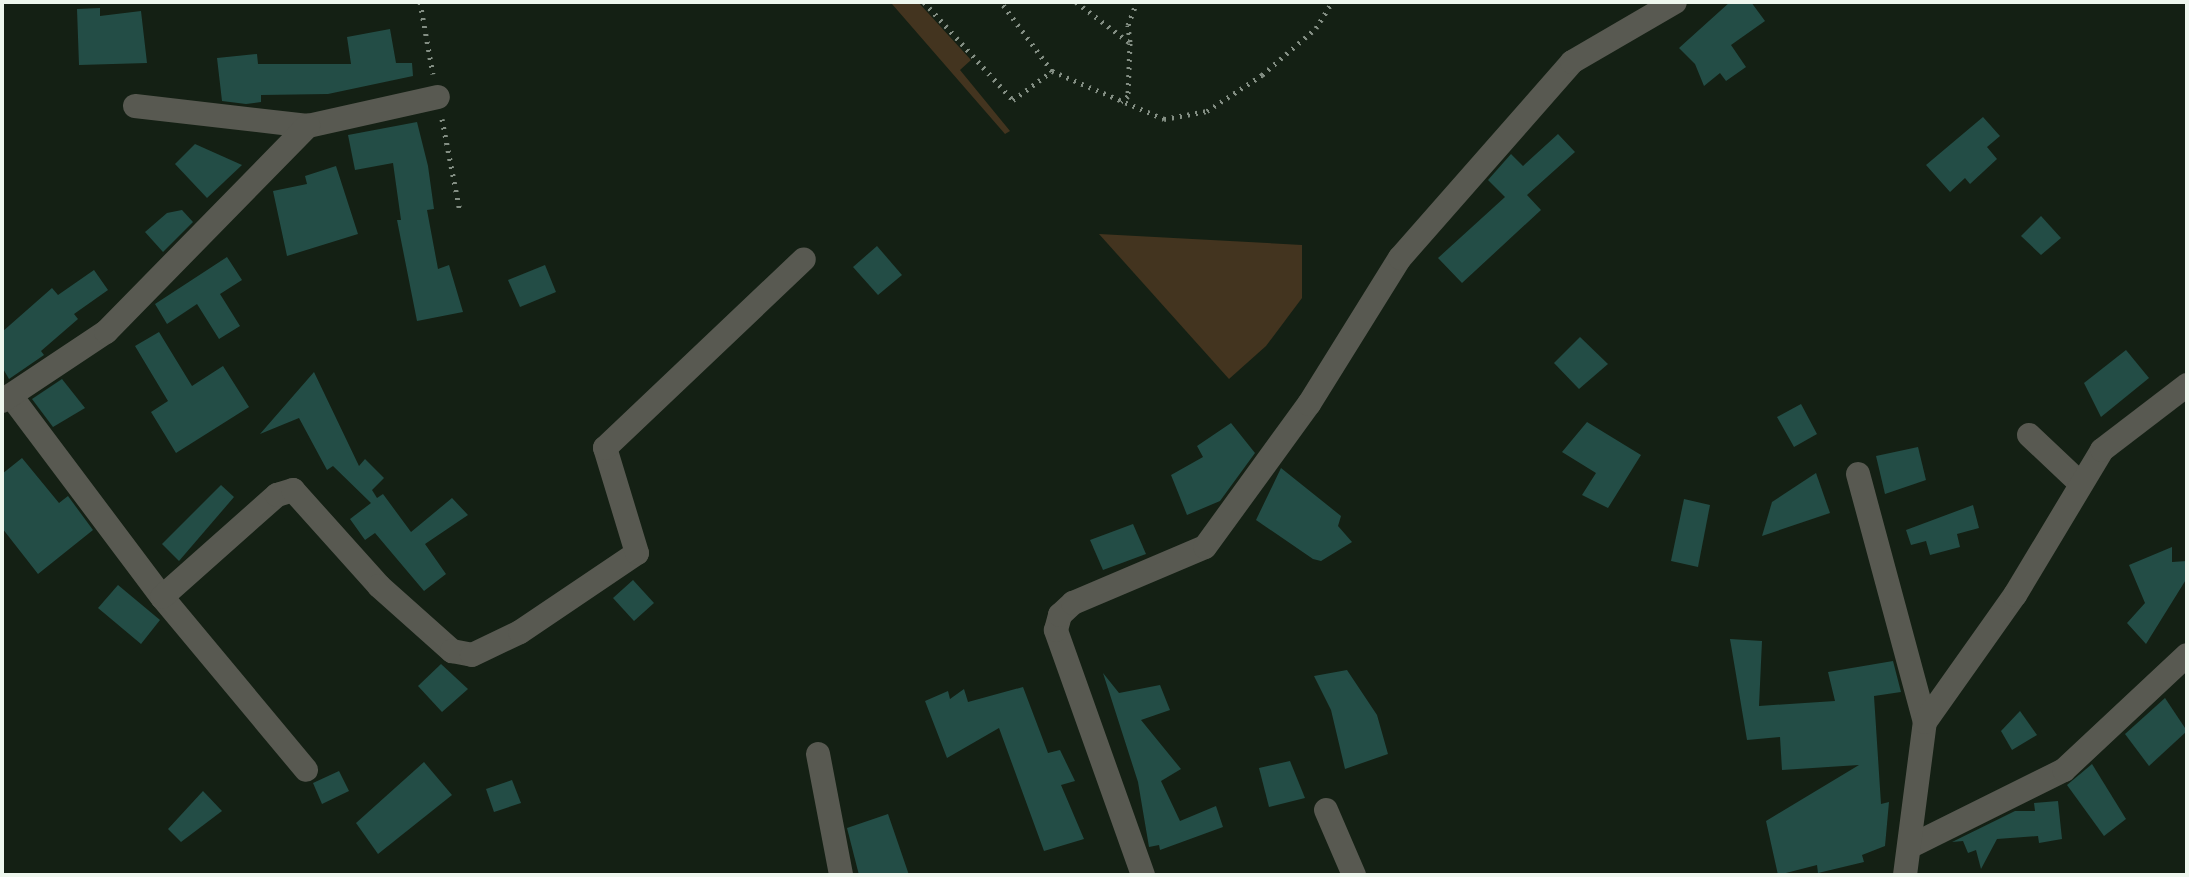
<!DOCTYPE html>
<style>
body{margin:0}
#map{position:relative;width:2189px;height:877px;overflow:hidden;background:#142014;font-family:Montserrat,sans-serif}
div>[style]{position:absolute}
.green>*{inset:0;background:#43341f}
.building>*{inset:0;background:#234d46}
.path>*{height:5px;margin-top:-2.5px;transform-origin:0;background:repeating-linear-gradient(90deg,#838e83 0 2px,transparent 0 8px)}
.minor>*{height:24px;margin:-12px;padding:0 12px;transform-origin:12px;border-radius:12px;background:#585951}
span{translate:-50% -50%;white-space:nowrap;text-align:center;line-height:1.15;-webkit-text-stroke:8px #142014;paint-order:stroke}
.frame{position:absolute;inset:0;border:4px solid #eef7ee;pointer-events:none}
</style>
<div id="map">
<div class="green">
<i style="clip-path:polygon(918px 2px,971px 60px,960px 70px,1010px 131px,1005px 134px,892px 4px)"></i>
<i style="clip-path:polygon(1099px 234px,1302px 245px,1302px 298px,1266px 346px,1229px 379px)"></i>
</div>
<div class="building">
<i style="clip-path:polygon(1730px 2px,1751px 2px,1765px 21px,1731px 45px,1746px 67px,1726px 81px,1720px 73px,1704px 86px,1695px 64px,1679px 48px)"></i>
<i style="clip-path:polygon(100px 8px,100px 16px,141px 11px,147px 63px,79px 65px,77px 9px)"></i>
<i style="clip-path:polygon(390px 29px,396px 63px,412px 63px,413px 76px,328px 94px,261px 95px,261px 102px,246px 104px,222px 101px,217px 58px,257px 54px,258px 64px,351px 64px,347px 37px)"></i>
<i style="clip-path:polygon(1983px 117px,2000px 136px,1987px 147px,1997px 159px,1970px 184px,1965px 178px,1950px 192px,1926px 165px)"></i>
<i style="clip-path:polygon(417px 122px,428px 166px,434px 209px,427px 210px,438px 269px,449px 265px,463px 312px,417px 321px,397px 220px,401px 220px,393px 163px,355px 170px,348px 135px)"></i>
<i style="clip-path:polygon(1558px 134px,1575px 152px,1527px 195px,1541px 210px,1462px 283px,1438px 258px,1505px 197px,1488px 180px,1511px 154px,1523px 166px)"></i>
<i style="clip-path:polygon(195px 144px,242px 165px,207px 198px,175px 164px)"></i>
<i style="clip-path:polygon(336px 166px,358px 234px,287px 256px,273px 191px,307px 184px,305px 176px)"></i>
<i style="clip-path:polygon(182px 210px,193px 222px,163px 252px,145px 232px,167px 213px)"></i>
<i style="clip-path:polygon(2041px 216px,2061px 238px,2041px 255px,2021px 236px)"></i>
<i style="clip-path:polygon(877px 246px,902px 275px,878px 295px,853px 267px)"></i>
<i style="clip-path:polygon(227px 257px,242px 280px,220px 294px,240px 326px,219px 339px,197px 304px,167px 324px,155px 304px)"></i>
<i style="clip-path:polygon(545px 265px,556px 292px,520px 307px,508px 280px)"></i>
<i style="clip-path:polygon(94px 270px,108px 290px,74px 314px,78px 319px,41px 351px,44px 355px,9px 379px,2px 367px,2px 332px,52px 288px,58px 295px)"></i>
<i style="clip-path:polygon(159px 332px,192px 386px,223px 366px,249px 407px,176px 453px,151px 412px,168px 401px,135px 346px)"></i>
<i style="clip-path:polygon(1580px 337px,1608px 364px,1579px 389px,1554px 363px)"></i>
<i style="clip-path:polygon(2126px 350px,2149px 378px,2101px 417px,2084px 383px)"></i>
<i style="clip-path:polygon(314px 372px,359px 466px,365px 459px,384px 478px,372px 490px,377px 498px,383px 494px,411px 532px,452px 498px,468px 515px,425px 544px,446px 574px,424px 591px,375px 533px,365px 540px,350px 519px,371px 503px,333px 466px,327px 470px,299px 418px,260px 434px)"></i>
<i style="clip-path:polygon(62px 379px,85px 408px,53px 427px,32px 399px)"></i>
<i style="clip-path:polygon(1801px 404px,1817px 434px,1794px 447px,1777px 417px)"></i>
<i style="clip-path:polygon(1587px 422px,1641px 455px,1608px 508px,1582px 495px,1596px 473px,1562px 452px)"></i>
<i style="clip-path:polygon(1231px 423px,1255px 453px,1220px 501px,1187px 515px,1171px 475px,1203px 457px,1197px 446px)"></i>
<i style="clip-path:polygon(1918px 447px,1926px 480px,1885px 494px,1876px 456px)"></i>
<i style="clip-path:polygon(22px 458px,59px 503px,68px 496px,93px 530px,38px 574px,2px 528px,2px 474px)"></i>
<i style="clip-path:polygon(1281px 468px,1341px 516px,1338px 526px,1352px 542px,1321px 561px,1313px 559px,1256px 520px)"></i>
<i style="clip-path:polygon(1816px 473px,1830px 513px,1762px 536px,1772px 502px)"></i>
<i style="clip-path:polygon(221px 485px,234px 497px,179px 561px,162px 544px)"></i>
<i style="clip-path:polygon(1684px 499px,1710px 505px,1698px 567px,1671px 561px)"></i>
<i style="clip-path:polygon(1973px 505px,1979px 528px,1957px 534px,1960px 547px,1930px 555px,1926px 541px,1911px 545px,1906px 530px)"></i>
<i style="clip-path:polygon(1133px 524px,1146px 554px,1103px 570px,1090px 540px)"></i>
<i style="clip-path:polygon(2172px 547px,2172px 562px,2187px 561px,2187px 578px,2146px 644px,2127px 623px,2145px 603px,2129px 565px)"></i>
<i style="clip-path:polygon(633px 580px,654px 603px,634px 621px,613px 598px)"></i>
<i style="clip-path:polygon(118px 585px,160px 620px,141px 644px,98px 608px)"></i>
<i style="clip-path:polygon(1730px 639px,1762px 641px,1759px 706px,1835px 701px,1828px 672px,1893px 661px,1901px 692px,1874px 696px,1881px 804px,1889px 802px,1885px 846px,1862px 855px,1864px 862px,1818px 873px,1817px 865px,1778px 875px,1766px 821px,1859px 765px,1782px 770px,1780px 737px,1747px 740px)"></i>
<i style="clip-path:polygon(441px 664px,468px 689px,442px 712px,418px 686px)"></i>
<i style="clip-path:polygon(1347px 670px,1377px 715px,1388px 754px,1345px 769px,1331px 710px,1314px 676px)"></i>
<i style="clip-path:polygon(1103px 673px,1119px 693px,1160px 685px,1170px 710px,1141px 720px,1181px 769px,1161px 781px,1180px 821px,1216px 806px,1223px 827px,1160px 850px,1159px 845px,1149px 847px,1138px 782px)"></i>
<i style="clip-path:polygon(1023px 687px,1048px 753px,1060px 750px,1075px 781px,1061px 785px,1084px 839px,1044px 851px,999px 728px,947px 758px,925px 701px,948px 691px,950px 699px,964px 689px,968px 702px)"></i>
<i style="clip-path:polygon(2165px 698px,2187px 731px,2149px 766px,2125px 734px)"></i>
<i style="clip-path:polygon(2020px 711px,2037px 735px,2012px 750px,2001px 731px)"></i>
<i style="clip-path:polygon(1290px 761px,1305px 798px,1269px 807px,1259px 768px)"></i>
<i style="clip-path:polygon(424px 762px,452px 795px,378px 854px,356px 823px)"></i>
<i style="clip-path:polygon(2092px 764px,2126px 819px,2104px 836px,2067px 785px)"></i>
<i style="clip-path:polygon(339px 771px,349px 791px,322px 804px,313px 783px)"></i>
<i style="clip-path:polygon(512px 780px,521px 803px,494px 812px,486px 789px)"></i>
<i style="clip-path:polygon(203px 791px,222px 811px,181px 842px,168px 829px)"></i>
<i style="clip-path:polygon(2058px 801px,2062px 839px,2039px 843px,2038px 836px,1997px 839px,1981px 869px,1976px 850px,1968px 853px,1963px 841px,1952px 842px,2015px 811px,2035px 811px,2034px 803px)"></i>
<i style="clip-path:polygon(888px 814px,909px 875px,859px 875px,847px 828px)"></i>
</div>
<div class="path">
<i style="left:420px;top:2px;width:73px;rotate:79.8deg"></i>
<i style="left:924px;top:2px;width:132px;rotate:47.8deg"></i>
<i style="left:1013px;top:100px;width:49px;rotate:-36.6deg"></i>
<i style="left:1052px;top:71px;width:86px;rotate:-126.5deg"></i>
<i style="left:1076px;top:2px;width:68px;rotate:37.2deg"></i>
<i style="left:1130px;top:43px;width:53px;rotate:92.2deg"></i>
<i style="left:1128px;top:96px;width:9px;rotate:139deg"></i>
<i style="left:1130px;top:42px;width:17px;rotate:-97deg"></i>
<i style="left:1128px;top:25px;width:25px;rotate:-69deg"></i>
<i style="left:1052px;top:71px;width:122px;rotate:23.2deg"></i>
<i style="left:1164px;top:119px;width:44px;rotate:-10.5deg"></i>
<i style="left:1207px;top:111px;width:66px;rotate:-33.2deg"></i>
<i style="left:1262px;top:75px;width:72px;rotate:-41deg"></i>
<i style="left:1316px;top:28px;width:31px;rotate:-58deg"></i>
<i style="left:442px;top:119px;width:95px;rotate:79deg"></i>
</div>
<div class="minor">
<i style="left:135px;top:106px;width:174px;rotate:6.6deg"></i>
<i style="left:308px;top:126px;width:133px;rotate:-12.6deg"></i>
<i style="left:11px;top:396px;width:251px;rotate:53.1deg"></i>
<i style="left:162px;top:597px;width:225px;rotate:50.2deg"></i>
<i style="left:2px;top:401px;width:125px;rotate:-33.6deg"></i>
<i style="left:106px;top:332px;width:289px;rotate:-45.6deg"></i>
<i style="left:2029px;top:435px;width:71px;rotate:43.3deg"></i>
<i style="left:1858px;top:474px;width:257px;rotate:74.9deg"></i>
<i style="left:162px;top:597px;width:154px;rotate:-41.6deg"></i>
<i style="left:277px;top:495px;width:17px;rotate:-17deg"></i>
<i style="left:293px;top:490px;width:129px;rotate:48.1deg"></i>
<i style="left:379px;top:586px;width:98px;rotate:41.7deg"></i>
<i style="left:452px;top:651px;width:20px;rotate:11deg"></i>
<i style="left:472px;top:655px;width:53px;rotate:-25.6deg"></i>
<i style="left:520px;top:632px;width:141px;rotate:-34deg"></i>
<i style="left:637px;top:553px;width:110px;rotate:-106.9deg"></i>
<i style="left:605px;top:448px;width:274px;rotate:-43.5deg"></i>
<i style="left:818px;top:754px;width:123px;rotate:79.2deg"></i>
<i style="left:1326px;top:810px;width:71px;rotate:66.7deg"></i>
<i style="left:1909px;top:847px;width:173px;rotate:-26.4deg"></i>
<i style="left:2064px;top:770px;width:168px;rotate:-43.1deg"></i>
<i style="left:1143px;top:875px;width:260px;rotate:-109.6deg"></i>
<i style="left:1056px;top:630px;width:16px;rotate:-75deg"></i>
<i style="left:1060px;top:615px;width:18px;rotate:-43deg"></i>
<i style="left:1073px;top:603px;width:143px;rotate:-23deg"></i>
<i style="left:1205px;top:547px;width:177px;rotate:-54deg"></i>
<i style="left:1309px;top:404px;width:172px;rotate:-58.1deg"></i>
<i style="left:1400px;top:258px;width:261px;rotate:-48.7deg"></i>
<i style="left:1572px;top:62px;width:119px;rotate:-30.2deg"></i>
<i style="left:1905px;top:875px;width:154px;rotate:-82.6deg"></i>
<i style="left:1925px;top:722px;width:156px;rotate:-54.7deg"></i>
<i style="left:2015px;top:595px;width:169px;rotate:-59deg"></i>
<i style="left:2102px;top:450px;width:107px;rotate:-37.4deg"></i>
</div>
<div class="frame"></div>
</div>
